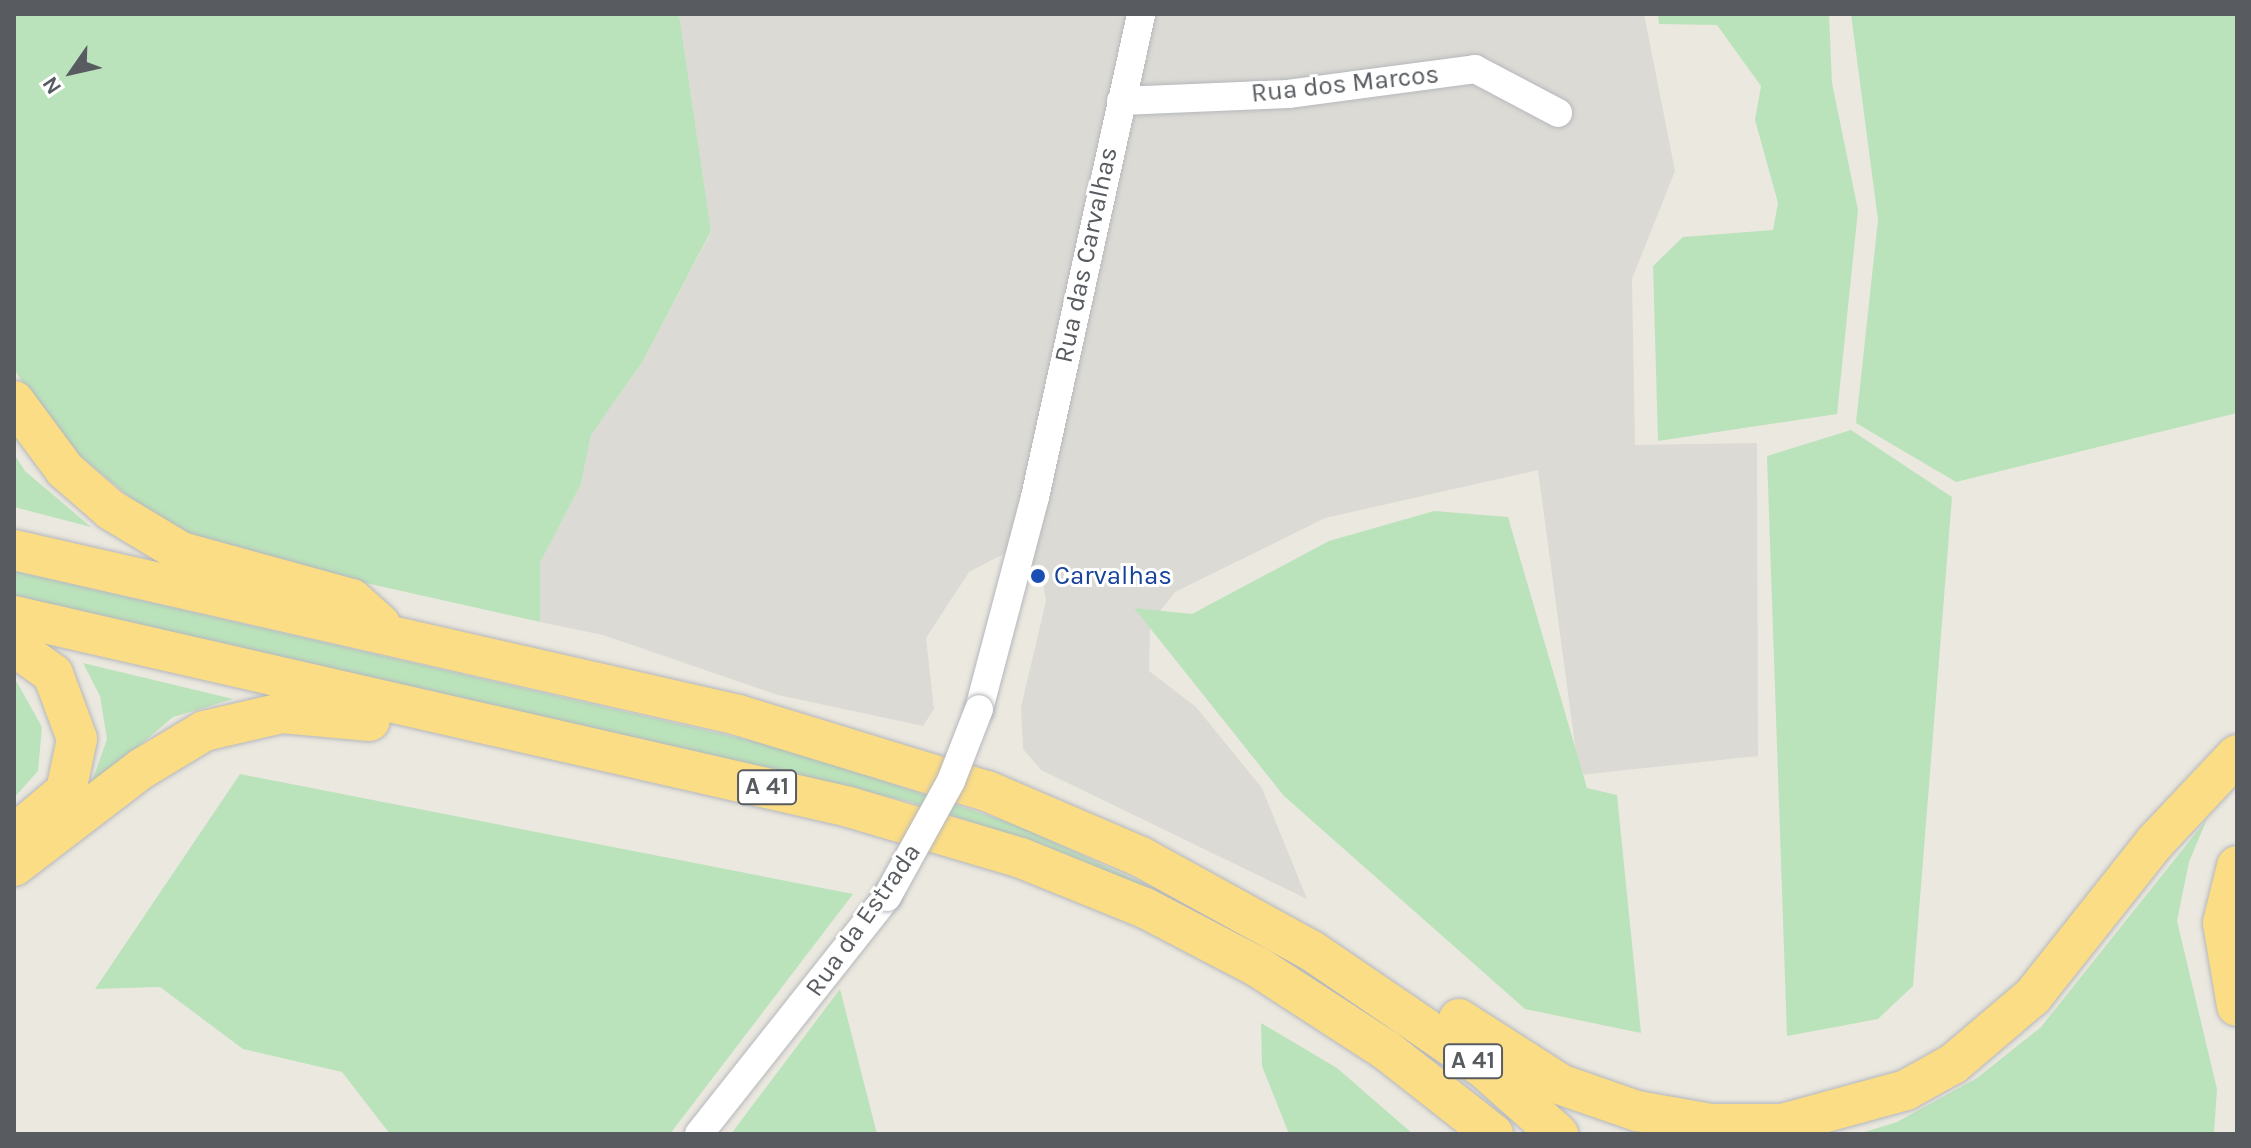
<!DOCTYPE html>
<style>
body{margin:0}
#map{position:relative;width:2251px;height:1148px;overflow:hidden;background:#ebe8df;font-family:Karla,sans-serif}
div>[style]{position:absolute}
.industrial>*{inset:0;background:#dcdad4}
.green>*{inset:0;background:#bbe3bb}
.roads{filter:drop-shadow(0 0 2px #b5b7bc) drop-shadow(0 0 2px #b5b7bc)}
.minor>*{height:28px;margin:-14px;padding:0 14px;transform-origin:14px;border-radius:14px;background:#fff}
.highway>*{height:40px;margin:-20px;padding:0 20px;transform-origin:20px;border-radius:20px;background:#fbdd86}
.bridges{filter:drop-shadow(0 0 2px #b5b7bc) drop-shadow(0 0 2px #b5b7bc)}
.minor-bridge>*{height:28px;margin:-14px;padding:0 14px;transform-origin:14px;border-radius:14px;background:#fff}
.dots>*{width:22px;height:22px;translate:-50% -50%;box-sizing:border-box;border:4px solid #fff;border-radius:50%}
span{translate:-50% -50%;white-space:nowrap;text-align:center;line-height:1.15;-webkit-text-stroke:6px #fff;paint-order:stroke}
.shield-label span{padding:2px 6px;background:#fff;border:2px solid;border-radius:6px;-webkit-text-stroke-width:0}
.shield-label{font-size:24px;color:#585c60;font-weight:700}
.street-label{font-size:26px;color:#585c60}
.transit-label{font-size:26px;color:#164399}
.left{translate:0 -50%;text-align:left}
.frame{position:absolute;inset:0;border:16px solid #585c60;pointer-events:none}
.north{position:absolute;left:32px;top:32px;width:80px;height:80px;-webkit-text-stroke:6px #fff;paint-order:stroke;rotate:236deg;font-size:22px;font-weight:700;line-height:32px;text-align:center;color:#585c60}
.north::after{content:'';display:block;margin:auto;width:28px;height:36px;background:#585c60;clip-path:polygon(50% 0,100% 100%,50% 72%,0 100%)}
</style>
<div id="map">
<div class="industrial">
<i style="clip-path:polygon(679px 14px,1644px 14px,1675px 171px,1632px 279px,1635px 445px,1757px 443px,1758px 756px,1579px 775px,1538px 470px,1325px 518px,1175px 592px,1150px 624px,1149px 671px,1196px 707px,1262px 788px,1307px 899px,1041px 770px,1023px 749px,1021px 707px,1046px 601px,1041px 572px,1015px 548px,969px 572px,926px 638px,934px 709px,923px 726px,778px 695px,603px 635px,540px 622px,540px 563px,581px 484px,591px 435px,643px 361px,711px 232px)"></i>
</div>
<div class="green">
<i style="clip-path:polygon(14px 14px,679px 14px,711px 231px,643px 361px,591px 435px,581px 484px,540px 563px,540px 622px,227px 552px,150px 514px,56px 436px,14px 369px)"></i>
<i style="clip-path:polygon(1658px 14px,1829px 14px,1832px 83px,1858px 210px,1837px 414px,1658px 441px,1653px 266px,1683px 237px,1773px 230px,1778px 203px,1755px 120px,1761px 86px,1717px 25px,1659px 24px)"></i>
<i style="clip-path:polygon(1851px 14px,2237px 14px,2237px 413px,1956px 482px,1856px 423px,1878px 220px)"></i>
<i style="clip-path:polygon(1851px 430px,1952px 497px,1913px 986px,1878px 1019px,1787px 1036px,1767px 456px)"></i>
<i style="clip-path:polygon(14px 454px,25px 471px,91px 527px,14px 507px)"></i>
<i style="clip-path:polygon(1434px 511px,1508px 517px,1587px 788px,1617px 795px,1641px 1033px,1525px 1009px,1284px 796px,1134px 608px,1192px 614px,1329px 541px)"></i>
<i style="clip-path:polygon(14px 571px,783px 748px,1017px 825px,1198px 909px,1048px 847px,911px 802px,14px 596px)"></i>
<i style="clip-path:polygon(83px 663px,233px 699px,173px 717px,90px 787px,107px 739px,100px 696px)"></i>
<i style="clip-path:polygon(14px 677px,42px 727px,38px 771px,14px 798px)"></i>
<i style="clip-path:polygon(240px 774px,853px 894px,670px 1134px,390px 1134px,342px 1072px,243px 1049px,160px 987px,95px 989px)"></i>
<i style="clip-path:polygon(2207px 819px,2189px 862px,2177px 921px,2217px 1089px,2214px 1134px,1858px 1134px,1897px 1122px,1977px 1078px,2041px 1027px)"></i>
<i style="clip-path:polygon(840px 989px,877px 1134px,731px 1134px)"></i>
<i style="clip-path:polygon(1261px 1023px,1337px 1068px,1413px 1134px,1289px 1134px,1262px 1066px)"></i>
</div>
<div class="roads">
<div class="minor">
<i style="left:1121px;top:101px;width:167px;rotate:-2.4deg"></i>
<i style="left:1288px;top:94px;width:189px;rotate:-7.6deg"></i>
<i style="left:1475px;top:69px;width:94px;rotate:27.9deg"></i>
<i style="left:979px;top:709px;width:219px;rotate:-75.2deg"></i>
<i style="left:1035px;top:497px;width:494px;rotate:-77.6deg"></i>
<i style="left:699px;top:1134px;width:303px;rotate:-51.6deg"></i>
</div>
<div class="highway">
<i style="left:14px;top:401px;width:86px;rotate:53.5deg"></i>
<i style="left:65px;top:470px;width:61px;rotate:41deg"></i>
<i style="left:111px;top:510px;width:82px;rotate:31deg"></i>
<i style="left:181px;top:552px;width:177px;rotate:15.4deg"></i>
<i style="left:352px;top:599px;width:38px;rotate:42deg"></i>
<i style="left:14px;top:550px;width:743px;rotate:12.84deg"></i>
<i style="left:738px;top:715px;width:260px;rotate:17deg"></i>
<i style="left:987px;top:791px;width:168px;rotate:23.2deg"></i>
<i style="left:1141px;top:857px;width:195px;rotate:28.8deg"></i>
<i style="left:1312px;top:951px;width:209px;rotate:34.3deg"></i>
<i style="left:1485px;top:1069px;width:98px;rotate:41.7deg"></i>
<i style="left:14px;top:616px;width:857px;rotate:12.88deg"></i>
<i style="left:849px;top:807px;width:179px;rotate:16.5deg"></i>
<i style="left:1021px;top:858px;width:134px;rotate:22deg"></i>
<i style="left:1145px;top:908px;width:127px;rotate:27.6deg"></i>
<i style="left:1258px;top:967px;width:153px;rotate:33deg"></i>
<i style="left:1386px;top:1050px;width:136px;rotate:38.1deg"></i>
<i style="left:14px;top:646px;width:48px;rotate:35.7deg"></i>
<i style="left:53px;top:674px;width:69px;rotate:69.7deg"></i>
<i style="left:77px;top:739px;width:53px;rotate:101.9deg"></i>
<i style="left:66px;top:791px;width:68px;rotate:139.8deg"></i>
<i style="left:14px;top:866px;width:160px;rotate:-37.4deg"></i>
<i style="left:141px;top:769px;width:74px;rotate:-31.1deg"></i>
<i style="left:204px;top:731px;width:80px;rotate:-13deg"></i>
<i style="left:282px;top:713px;width:88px;rotate:5.2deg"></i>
<i style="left:2237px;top:866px;width:59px;rotate:103.8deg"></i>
<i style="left:2223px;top:923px;width:84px;rotate:80.4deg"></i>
<i style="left:1459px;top:1019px;width:122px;rotate:32.7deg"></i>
<i style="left:1562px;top:1085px;width:79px;rotate:19.1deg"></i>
<i style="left:1637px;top:1111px;width:75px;rotate:10deg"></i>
<i style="left:1711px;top:1124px;width:71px"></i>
<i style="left:1782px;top:1124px;width:129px;rotate:-15.3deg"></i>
<i style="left:1906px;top:1090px;width:54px;rotate:-29deg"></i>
<i style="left:1953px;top:1064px;width:105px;rotate:-40.4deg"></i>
<i style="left:2033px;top:996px;width:198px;rotate:-51.6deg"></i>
<i style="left:2156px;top:841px;width:118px;rotate:-46.7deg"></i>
</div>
</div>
<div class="bridges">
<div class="minor-bridge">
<i style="left:887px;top:897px;width:132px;rotate:-61.1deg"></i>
<i style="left:951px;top:781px;width:77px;rotate:-68.7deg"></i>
</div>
</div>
<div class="dots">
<i style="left:1038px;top:576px;background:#1a4fb4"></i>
</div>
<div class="shield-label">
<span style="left:767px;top:787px">A 41</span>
<span style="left:1473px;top:1061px">A 41</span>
</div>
<div class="street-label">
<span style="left:1345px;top:84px;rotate:-6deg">Rua dos Marcos</span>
<span style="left:1086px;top:255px;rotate:-78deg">Rua das Carvalhas</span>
<span style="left:863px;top:920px;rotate:-55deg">Rua da Estrada</span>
</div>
<div class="transit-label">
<span class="left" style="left:1054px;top:576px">Carvalhas</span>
</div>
<div class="frame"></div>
<div class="north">N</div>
</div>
